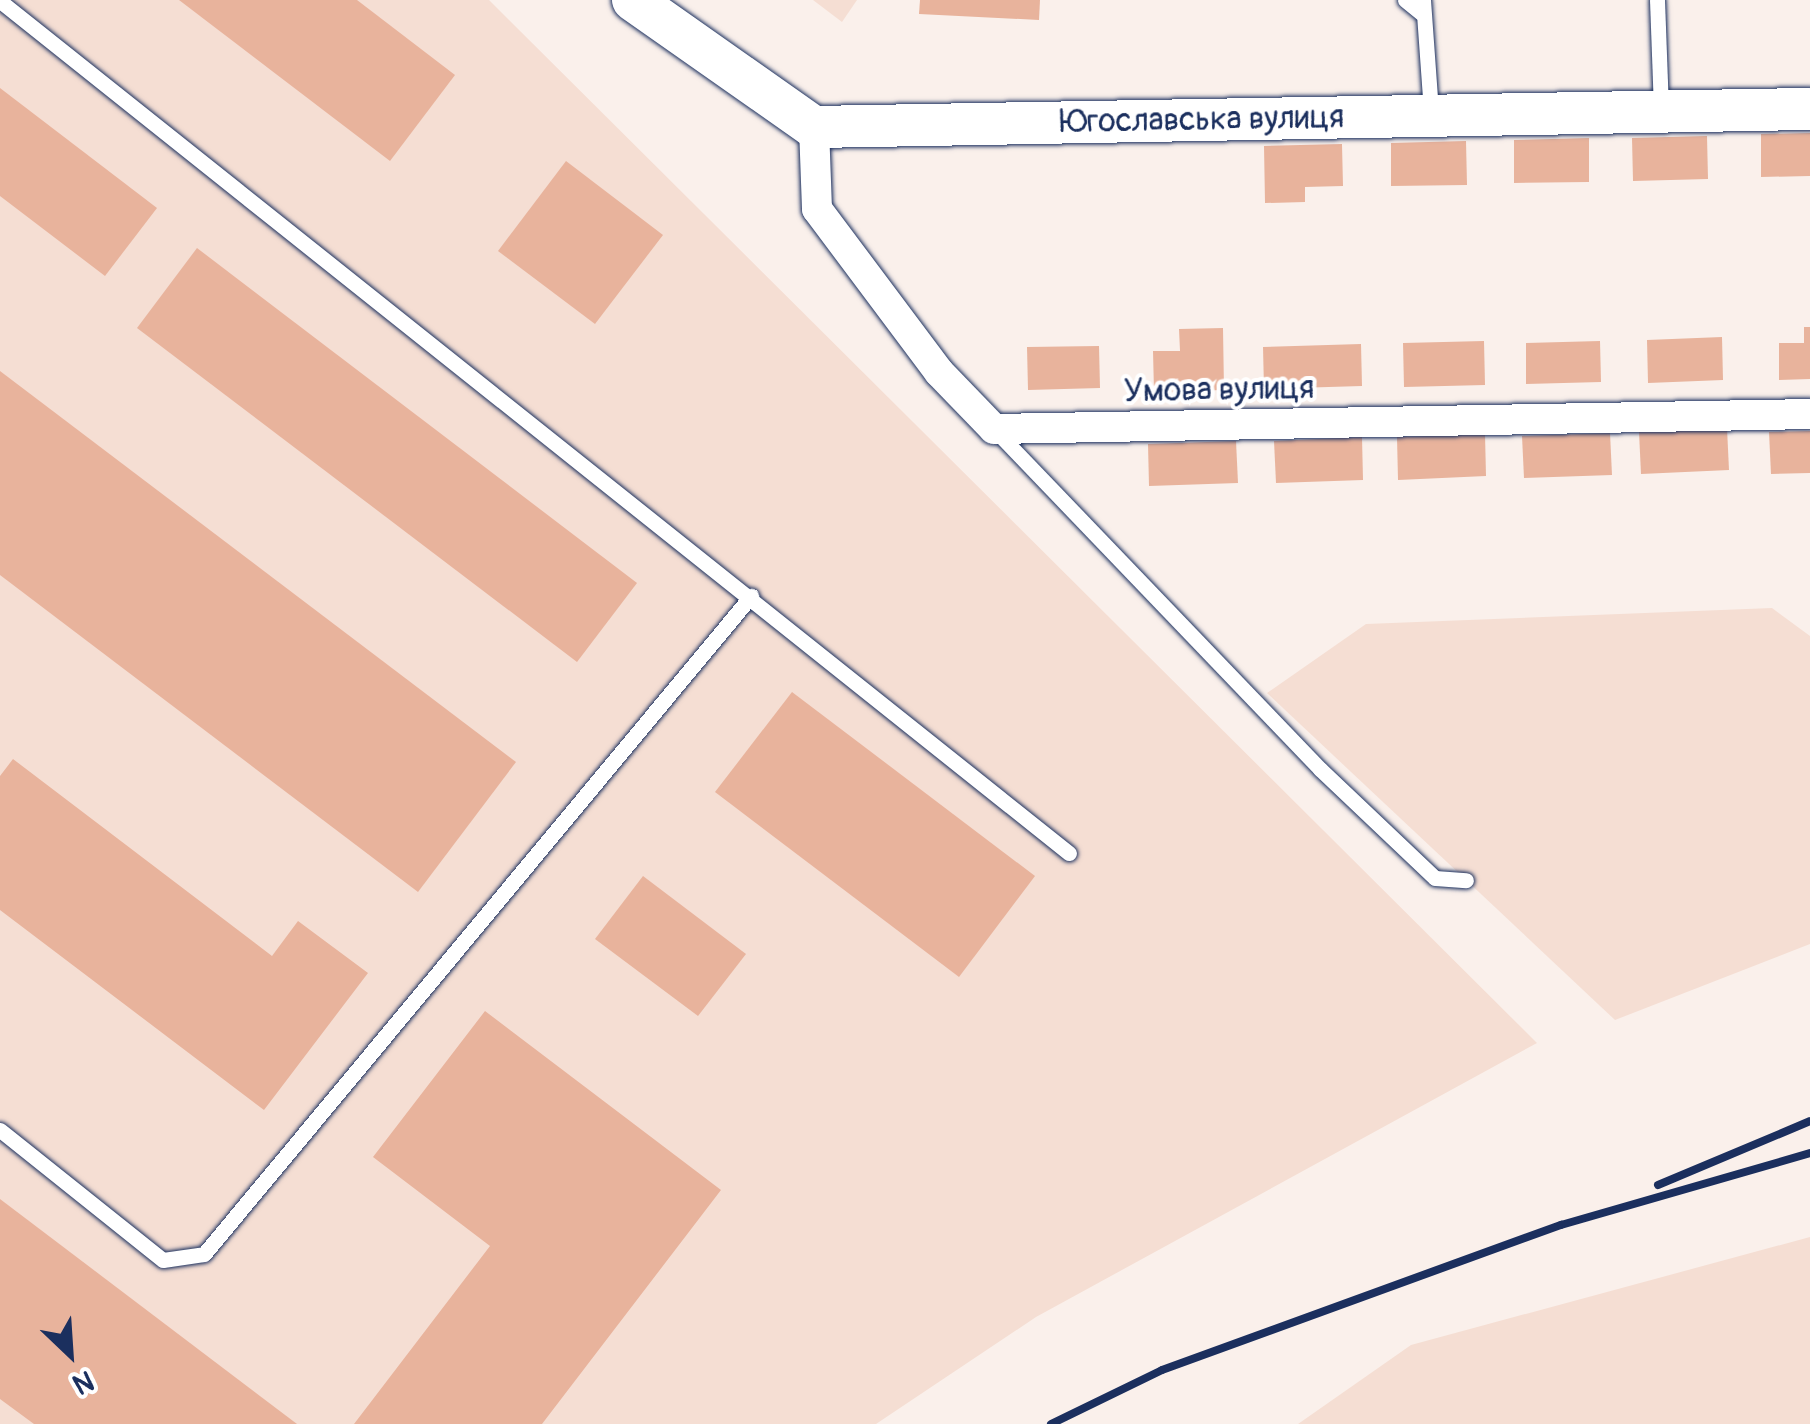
<!DOCTYPE html>
<meta charset="utf-8">
<style>
body{margin:0}
#map{position:relative;width:1810px;height:1424px;overflow:hidden;background:#faf0eb;font-family:Pangolin,sans-serif}
div>[style]{position:absolute}
.built>*{inset:0;background:#f5ded3}
.building>*{inset:0;background:#e8b39c}
.roads{filter:drop-shadow(0 0 2px #1b2f5e) drop-shadow(0 0 2px #1b2f5e)}
.lane>*{height:15px;margin:-7.5px;padding:0 7.5px;transform-origin:7.5px;border-radius:7.5px;background:#fff}
.street>*{height:30px;margin:-15px;padding:0 15px;transform-origin:15px;border-radius:15px;background:#fff}
.secondary>*{height:42px;margin:-21px;padding:0 21px;transform-origin:21px;border-radius:21px;background:#fff}
.rail>*{height:8px;margin:-4px;padding:0 4px;transform-origin:4px;border-radius:4px;background:#1b2f5e}
span{translate:-50% -50%;white-space:nowrap;text-align:center;line-height:1.15;-webkit-text-stroke:8px #fff;paint-order:stroke}
.street-label{font-size:32px;color:#1b2f5e}
.north{position:absolute;left:20px;top:1304px;width:100px;height:100px;-webkit-text-stroke:8px #fff;paint-order:stroke;rotate:155deg;font-size:28px;font-weight:700;line-height:40px;text-align:center;color:#1b2f5e}
.north::after{content:'';display:block;margin:auto;width:35px;height:45px;background:#1b2f5e;clip-path:polygon(50% 0,100% 100%,50% 72%,0 100%)}
</style>
<div id="map">
<div class="built">
<i style="clip-path:polygon(0 0,489px 0,1537px 1043px,1036px 1317px,876px 1424px,0 1424px)"></i>
<i style="clip-path:polygon(813px 0,857px 0,842px 22px)"></i>
<i style="clip-path:polygon(1772px 608px,1810px 636px,1810px 944px,1615px 1020px,1267px 693px,1366px 624px)"></i>
<i style="clip-path:polygon(1810px 1237px,1810px 1424px,1298px 1424px,1411px 1345px)"></i>
</div>
<div class="building">
<i style="clip-path:polygon(179px 0,357px 0,455px 75px,390px 161px)"></i>
<i style="clip-path:polygon(920px 0,1040px 0,1039px 20px,919px 14px)"></i>
<i style="clip-path:polygon(0 88px,157px 208px,105px 276px,0 196px)"></i>
<i style="clip-path:polygon(1810px 133px,1810px 176px,1761px 177px,1761px 134px)"></i>
<i style="clip-path:polygon(1707px 136px,1708px 179px,1633px 181px,1632px 138px)"></i>
<i style="clip-path:polygon(1589px 138px,1589px 182px,1514px 183px,1514px 140px)"></i>
<i style="clip-path:polygon(1466px 141px,1467px 185px,1391px 186px,1391px 143px)"></i>
<i style="clip-path:polygon(1342px 144px,1343px 186px,1305px 187px,1305px 202px,1265px 203px,1264px 146px)"></i>
<i style="clip-path:polygon(566px 161px,663px 235px,595px 324px,498px 251px)"></i>
<i style="clip-path:polygon(197px 248px,637px 583px,577px 662px,137px 328px)"></i>
<i style="clip-path:polygon(1804px 327px,1810px 327px,1810px 379px,1779px 380px,1779px 343px,1804px 343px)"></i>
<i style="clip-path:polygon(1223px 328px,1224px 390px,1154px 392px,1153px 351px,1180px 351px,1179px 329px)"></i>
<i style="clip-path:polygon(1722px 337px,1723px 380px,1648px 383px,1647px 340px)"></i>
<i style="clip-path:polygon(1484px 341px,1485px 385px,1404px 387px,1403px 343px)"></i>
<i style="clip-path:polygon(1600px 341px,1601px 382px,1526px 384px,1526px 343px)"></i>
<i style="clip-path:polygon(1361px 344px,1362px 386px,1264px 389px,1263px 347px)"></i>
<i style="clip-path:polygon(1099px 346px,1100px 388px,1028px 390px,1027px 347px)"></i>
<i style="clip-path:polygon(0 371px,516px 762px,418px 892px,0 575px)"></i>
<i style="clip-path:polygon(1727px 428px,1729px 470px,1641px 474px,1639px 432px)"></i>
<i style="clip-path:polygon(1810px 431px,1810px 473px,1771px 474px,1769px 432px)"></i>
<i style="clip-path:polygon(1610px 433px,1612px 475px,1524px 478px,1522px 436px)"></i>
<i style="clip-path:polygon(1485px 434px,1486px 476px,1398px 480px,1397px 437px)"></i>
<i style="clip-path:polygon(1362px 437px,1363px 480px,1276px 483px,1274px 441px)"></i>
<i style="clip-path:polygon(1236px 441px,1238px 483px,1149px 486px,1148px 444px)"></i>
<i style="clip-path:polygon(792px 692px,1035px 876px,959px 977px,715px 792px)"></i>
<i style="clip-path:polygon(13px 759px,272px 956px,298px 921px,368px 973px,264px 1110px,0 910px,0 776px)"></i>
<i style="clip-path:polygon(643px 876px,746px 954px,698px 1016px,595px 939px)"></i>
<i style="clip-path:polygon(485px 1011px,721px 1190px,542px 1424px,354px 1424px,490px 1246px,373px 1157px)"></i>
<i style="clip-path:polygon(0 1199px,297px 1424px,34px 1424px,0 1399px)"></i>
</div>
<div class="roads">
<div class="lane">
<i style="left:1405px;top:0;width:21px;rotate:39deg"></i>
<i style="left:1423px;top:0;width:112px;rotate:85.9deg"></i>
<i style="left:1657px;top:0;width:108px;rotate:87.9deg"></i>
<i style="left:0;top:1px;width:1367px;rotate:38.56deg"></i>
<i style="left:994px;top:429px;width:471px;rotate:46.2deg"></i>
<i style="left:1320px;top:769px;width:158px;rotate:43.5deg"></i>
<i style="left:1435px;top:878px;width:31px;rotate:4deg"></i>
<i style="left:0;top:1130px;width:208px;rotate:38.6deg"></i>
<i style="left:163px;top:1260px;width:41px;rotate:-8.3deg"></i>
<i style="left:204px;top:1254px;width:856px;rotate:-50.26deg"></i>
</div>
<div class="street">
<i style="left:814px;top:127px;width:82px;rotate:87.9deg"></i>
<i style="left:817px;top:209px;width:204px;rotate:53.2deg"></i>
<i style="left:939px;top:372px;width:79px;rotate:46deg"></i>
<i style="left:994px;top:429px;width:816px;rotate:-1.05deg"></i>
</div>
<div class="secondary">
<i style="left:633px;top:0;width:221px;rotate:35.1deg"></i>
<i style="left:814px;top:127px;width:996px;rotate:-1.04deg"></i>
</div>
</div>
<div class="rail">
<i style="left:1658px;top:1185px;width:165px;rotate:-22.8deg"></i>
<i style="left:1051px;top:1424px;width:123px;rotate:-25.9deg"></i>
<i style="left:1162px;top:1370px;width:425px;rotate:-20deg"></i>
<i style="left:1561px;top:1225px;width:259px;rotate:-16.1deg"></i>
</div>
<div class="street-label">
<span style="left:1202px;top:120px;rotate:-1deg">Югославська вулиця</span>
<span style="left:1219px;top:390px;rotate:-1deg">Умова вулиця</span>
</div>
<div class="north">N</div>
</div>
